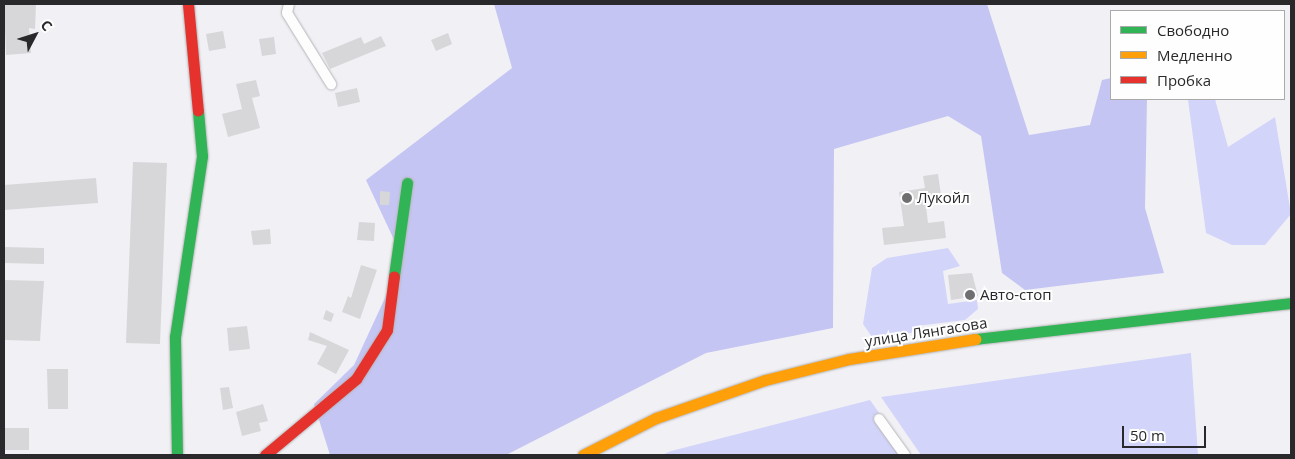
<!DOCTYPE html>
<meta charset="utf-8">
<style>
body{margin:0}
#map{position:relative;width:1295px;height:459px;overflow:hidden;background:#f1f1f5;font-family:"Open Sans",sans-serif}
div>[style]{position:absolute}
.green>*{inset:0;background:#d3d4f9}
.forest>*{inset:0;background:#c5c5f3}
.building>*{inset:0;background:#d7d7da}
.roads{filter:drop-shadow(0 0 1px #b5b5b8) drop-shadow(0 0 1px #b5b5b8)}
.street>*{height:10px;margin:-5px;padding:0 5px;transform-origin:5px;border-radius:5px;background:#fdfdfe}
.fast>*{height:11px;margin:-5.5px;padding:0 5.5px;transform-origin:5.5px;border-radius:5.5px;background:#30b455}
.slow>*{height:11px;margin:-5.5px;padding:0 5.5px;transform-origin:5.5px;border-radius:5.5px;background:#ff9f0a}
.jam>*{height:11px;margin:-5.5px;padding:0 5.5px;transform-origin:5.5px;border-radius:5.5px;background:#e5322d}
.dots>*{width:14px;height:14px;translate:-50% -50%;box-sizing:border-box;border:2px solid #fefefe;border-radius:50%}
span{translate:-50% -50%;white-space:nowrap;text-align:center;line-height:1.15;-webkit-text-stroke:4px #fefefe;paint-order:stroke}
.poi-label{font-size:15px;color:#29292c}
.left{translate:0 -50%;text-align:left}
.street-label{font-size:15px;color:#29292c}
.frame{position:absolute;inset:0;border:5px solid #29292c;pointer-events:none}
.legend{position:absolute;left:1110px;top:10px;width:175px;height:90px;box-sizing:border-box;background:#fefefe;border:1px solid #a9a9aa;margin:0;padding:6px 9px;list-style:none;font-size:15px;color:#29292c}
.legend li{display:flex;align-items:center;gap:10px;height:25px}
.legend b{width:25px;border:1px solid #a9a9aa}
.north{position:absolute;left:10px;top:10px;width:50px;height:50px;-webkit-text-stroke:4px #fefefe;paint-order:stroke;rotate:50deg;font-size:14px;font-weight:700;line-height:20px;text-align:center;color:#29292c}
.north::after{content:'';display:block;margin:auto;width:18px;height:22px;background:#29292c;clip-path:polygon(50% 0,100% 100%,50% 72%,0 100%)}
.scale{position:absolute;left:1122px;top:426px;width:84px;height:22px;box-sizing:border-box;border:2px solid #29292c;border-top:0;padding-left:6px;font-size:15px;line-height:18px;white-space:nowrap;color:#29292c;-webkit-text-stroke:4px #fefefe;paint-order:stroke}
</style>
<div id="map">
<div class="green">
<i style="clip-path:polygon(1194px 99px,1215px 99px,1228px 147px,1275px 117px,1291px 214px,1265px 245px,1232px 245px,1206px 233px,1188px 100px)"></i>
<i style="clip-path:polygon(948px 248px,960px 266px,943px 271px,948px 304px,977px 300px,978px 309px,965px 320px,917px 326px,911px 333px,872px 337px,863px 324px,872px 268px,887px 258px)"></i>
<i style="clip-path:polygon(1191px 353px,1198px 455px,921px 455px,881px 397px)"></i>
<i style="clip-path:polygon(870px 400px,909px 455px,662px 455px,671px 451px)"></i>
</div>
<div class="forest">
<i style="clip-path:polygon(494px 4px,987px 4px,1029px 135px,1090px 125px,1102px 80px,1111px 78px,1111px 99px,1147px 99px,1145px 208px,1164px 273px,1025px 290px,1002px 273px,981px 136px,948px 116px,834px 149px,833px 328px,706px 353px,506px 455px,330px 455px,314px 404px,354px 365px,403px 259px,366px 180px,512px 68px)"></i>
</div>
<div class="building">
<i style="clip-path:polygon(4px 4px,36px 4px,35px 29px,29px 28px,31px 53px,6px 55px)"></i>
<i style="clip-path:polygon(223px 31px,226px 48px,209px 51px,206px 34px)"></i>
<i style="clip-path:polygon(448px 33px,452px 44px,436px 51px,431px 40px)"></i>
<i style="clip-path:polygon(381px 36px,386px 46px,330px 69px,322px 53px,361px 37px,364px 44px)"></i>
<i style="clip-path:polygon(274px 37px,276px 54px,262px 56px,259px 39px)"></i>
<i style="clip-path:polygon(256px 80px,260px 96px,252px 98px,260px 128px,228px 137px,222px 114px,242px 109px,236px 84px)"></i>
<i style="clip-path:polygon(357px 88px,360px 102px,338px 107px,335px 93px)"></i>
<i style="clip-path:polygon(133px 162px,167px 163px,160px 344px,126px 343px)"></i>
<i style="clip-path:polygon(938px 174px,941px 195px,925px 197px,928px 223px,944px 221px,946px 238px,884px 245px,882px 228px,904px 226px,899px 192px,925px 188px,923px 176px)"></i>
<i style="clip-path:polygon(96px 178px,98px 203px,4px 210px,4px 185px)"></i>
<i style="clip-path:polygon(380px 191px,390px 192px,389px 205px,380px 205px)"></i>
<i style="clip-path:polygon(359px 222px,375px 223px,374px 241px,357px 240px)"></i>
<i style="clip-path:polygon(270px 229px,271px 244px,253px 245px,251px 231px)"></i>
<i style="clip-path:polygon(4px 247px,44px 248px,44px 264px,4px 263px)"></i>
<i style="clip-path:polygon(361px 265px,377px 270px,360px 319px,342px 312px,348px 296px,351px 298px)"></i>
<i style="clip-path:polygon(972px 273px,978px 296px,951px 300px,948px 275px)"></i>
<i style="clip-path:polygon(4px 280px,44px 281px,40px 341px,4px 340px)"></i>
<i style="clip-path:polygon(326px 310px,334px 314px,331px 322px,323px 319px)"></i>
<i style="clip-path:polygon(247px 326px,250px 349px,229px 351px,227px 328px)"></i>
<i style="clip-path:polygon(310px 332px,349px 350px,336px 374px,317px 364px,327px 346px,308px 340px)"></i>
<i style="clip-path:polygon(47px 369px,68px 369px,68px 409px,48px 409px)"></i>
<i style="clip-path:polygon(229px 387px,233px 408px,223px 410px,220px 388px)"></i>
<i style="clip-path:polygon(263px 404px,268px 421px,259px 423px,261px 431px,242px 436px,236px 412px)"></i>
<i style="clip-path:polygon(4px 428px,29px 428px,29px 450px,4px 450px)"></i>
</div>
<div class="roads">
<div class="street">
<i style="left:289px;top:4px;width:9px;rotate:103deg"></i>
<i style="left:287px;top:13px;width:84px;rotate:58.2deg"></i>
<i style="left:879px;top:419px;width:44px;rotate:54.2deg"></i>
</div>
<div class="fast">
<i style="left:394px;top:276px;width:94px;rotate:-82deg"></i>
<i style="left:975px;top:339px;width:318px;rotate:-6.5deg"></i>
<i style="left:177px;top:455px;width:118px;rotate:-91deg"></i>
<i style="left:175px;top:337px;width:183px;rotate:-81.5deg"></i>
<i style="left:202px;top:156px;width:45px;rotate:-95.1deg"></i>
</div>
<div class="slow">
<i style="left:583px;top:455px;width:82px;rotate:-26.9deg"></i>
<i style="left:656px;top:418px;width:115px;rotate:-19.2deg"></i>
<i style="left:765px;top:380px;width:87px;rotate:-14deg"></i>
<i style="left:849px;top:359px;width:128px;rotate:-9deg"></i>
</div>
<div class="jam">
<i style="left:188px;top:4px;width:107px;rotate:84.7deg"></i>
<i style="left:265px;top:455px;width:119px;rotate:-39.9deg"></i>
<i style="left:356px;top:379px;width:58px;rotate:-57.7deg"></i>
<i style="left:387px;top:330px;width:54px;rotate:-82.6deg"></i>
</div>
</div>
<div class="dots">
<i style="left:907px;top:198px;background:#6f6f72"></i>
<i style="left:970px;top:295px;background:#6f6f72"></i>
</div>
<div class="poi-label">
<span class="left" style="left:917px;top:198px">Лукойл</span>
<span class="left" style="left:980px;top:295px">Авто-стоп</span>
</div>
<div class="street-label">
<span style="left:926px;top:332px;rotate:-9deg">улица Лянгасова</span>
</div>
<div class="frame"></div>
<ul class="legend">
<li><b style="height:6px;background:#30b455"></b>Свободно</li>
<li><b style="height:6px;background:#ff9f0a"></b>Медленно</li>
<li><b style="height:6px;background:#e5322d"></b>Пробка</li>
</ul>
<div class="north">С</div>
<div class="scale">50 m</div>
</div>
